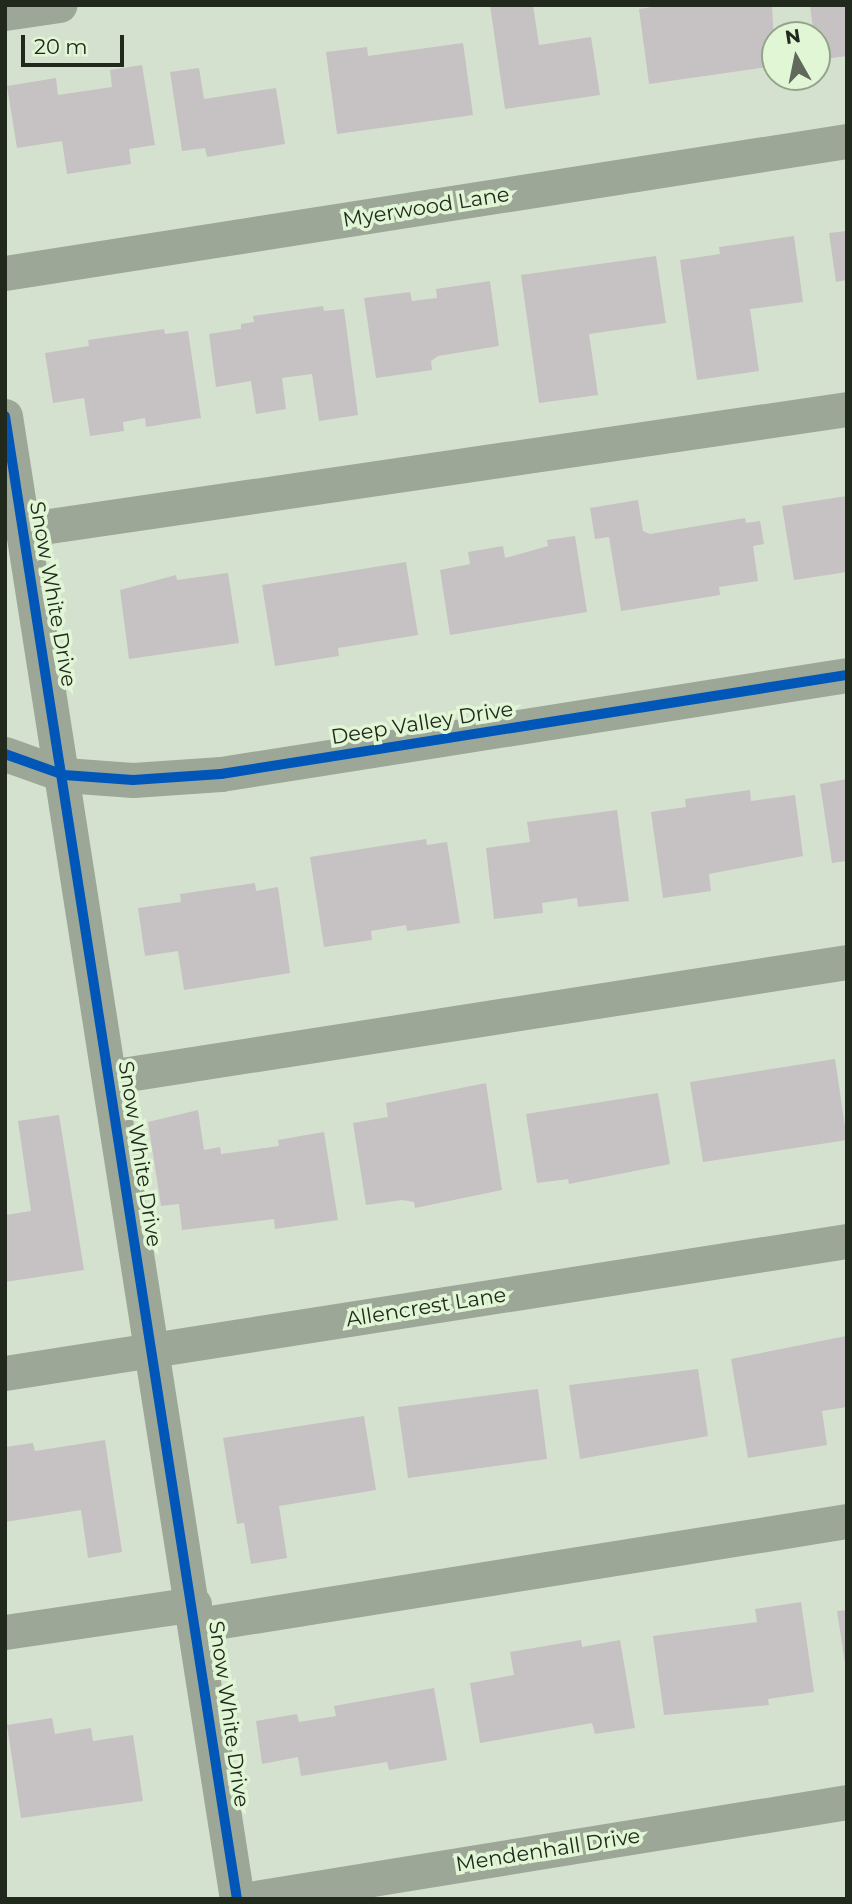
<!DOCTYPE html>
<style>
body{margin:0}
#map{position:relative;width:852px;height:1904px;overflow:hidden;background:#d5e1cf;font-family:Montserrat,sans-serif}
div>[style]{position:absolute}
.building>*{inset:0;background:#c6c1c2}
.minor>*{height:35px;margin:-17.5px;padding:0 17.5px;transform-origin:17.5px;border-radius:17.5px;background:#9da798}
.cycleway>*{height:10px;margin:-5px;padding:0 5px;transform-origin:5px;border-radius:5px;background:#0057b8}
span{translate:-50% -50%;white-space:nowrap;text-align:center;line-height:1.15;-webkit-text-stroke:7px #e0f6d5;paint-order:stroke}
.street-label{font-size:21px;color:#21291d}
.frame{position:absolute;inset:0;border:7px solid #21291d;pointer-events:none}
.north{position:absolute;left:761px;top:21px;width:70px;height:70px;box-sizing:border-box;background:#e0f6d5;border:2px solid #94a48b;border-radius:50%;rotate:351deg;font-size:19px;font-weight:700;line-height:28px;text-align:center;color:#21291d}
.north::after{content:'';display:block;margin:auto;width:24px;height:32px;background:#60695b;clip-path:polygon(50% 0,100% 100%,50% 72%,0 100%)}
.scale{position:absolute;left:21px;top:35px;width:103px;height:32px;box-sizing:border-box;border:4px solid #21291d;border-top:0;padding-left:9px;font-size:21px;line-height:24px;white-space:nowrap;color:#21291d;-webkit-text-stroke:5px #e0f6d5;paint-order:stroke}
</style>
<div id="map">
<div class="building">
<i style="clip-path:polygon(490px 5px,533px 5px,539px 45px,591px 37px,600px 95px,505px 109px)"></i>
<i style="clip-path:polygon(666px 5px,772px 5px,775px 66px,649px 84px,639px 9px)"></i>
<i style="clip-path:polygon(810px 5px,847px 5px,847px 56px,817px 60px)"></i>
<i style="clip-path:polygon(463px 43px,473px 115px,337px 134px,326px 52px,367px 47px,368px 56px)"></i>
<i style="clip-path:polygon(142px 65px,155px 145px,129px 149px,131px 164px,67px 174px,62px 141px,17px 148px,7px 86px,56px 78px,58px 95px,112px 87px,110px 70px)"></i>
<i style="clip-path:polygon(199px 68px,204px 99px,276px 88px,285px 144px,207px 157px,205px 148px,182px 151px,170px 72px)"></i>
<i style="clip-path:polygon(847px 231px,847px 280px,836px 282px,829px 233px)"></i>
<i style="clip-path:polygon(794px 236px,803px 302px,750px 309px,759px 371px,697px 380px,680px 260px,720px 254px,719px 247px)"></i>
<i style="clip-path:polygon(656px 256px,666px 323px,589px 334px,598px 395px,539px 403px,521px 275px)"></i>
<i style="clip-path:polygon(490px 281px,499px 346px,438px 356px,431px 361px,432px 370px,376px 378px,364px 298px,410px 292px,412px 301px,437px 298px,436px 289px)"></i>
<i style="clip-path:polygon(323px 306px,324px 311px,344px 309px,358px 415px,319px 421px,312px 374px,282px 378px,286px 409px,256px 414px,251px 381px,216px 387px,209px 334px,241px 329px,241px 324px,254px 322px,253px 316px)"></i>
<i style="clip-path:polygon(164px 329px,165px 334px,188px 331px,201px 418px,146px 427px,145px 418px,123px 422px,124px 431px,90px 436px,84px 398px,53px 403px,45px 353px,89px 346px,88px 340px)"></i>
<i style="clip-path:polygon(847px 496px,847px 572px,794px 580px,782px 506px)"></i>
<i style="clip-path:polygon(638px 500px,643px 531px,650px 534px,745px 518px,746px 523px,760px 521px,764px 544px,753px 546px,758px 581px,719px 587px,720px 595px,621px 611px,609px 537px,595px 539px,590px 508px)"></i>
<i style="clip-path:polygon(575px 536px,587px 612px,450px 635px,440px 570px,470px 564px,468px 552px,503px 546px,505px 558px,548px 546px,547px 540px)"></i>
<i style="clip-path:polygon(406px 562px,418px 635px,338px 648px,339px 656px,275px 666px,262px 585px)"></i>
<i style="clip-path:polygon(228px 573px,239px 643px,129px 659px,120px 590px,176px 575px,177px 580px)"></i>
<i style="clip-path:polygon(847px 779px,847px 861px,832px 863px,820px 784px)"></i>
<i style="clip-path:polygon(750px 790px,751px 801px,795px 795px,803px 856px,709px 874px,711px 891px,663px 898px,651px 812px,686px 807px,685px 799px)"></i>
<i style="clip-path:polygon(617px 810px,629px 901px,578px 907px,577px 898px,542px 903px,543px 913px,494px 919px,486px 848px,530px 842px,527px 822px)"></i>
<i style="clip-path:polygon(426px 839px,427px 845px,447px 842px,460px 923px,407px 931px,406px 925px,371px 931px,372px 940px,324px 947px,310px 857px)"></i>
<i style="clip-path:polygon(255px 883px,256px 891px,278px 887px,290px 973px,184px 990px,178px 951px,145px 956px,138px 908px,181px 902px,180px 894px)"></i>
<i style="clip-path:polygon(835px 1059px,847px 1140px,703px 1162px,690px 1082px)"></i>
<i style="clip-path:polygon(486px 1083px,502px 1190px,415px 1208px,414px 1202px,402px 1200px,366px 1205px,353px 1123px,388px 1117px,386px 1103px)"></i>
<i style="clip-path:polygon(658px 1093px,670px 1164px,569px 1184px,568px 1179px,537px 1183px,526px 1114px)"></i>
<i style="clip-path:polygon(198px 1110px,204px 1150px,220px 1147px,221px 1154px,279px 1146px,278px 1140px,324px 1132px,338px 1220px,275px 1229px,274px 1219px,182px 1230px,179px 1204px,161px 1206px,148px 1122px)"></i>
<i style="clip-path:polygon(59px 1115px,84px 1270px,5px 1282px,5px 1215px,31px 1211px,18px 1121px)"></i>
<i style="clip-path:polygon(846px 1336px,847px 1407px,822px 1411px,827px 1445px,748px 1458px,731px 1359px)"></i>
<i style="clip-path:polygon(698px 1369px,708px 1436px,580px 1459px,569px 1385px)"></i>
<i style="clip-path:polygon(538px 1389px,547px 1459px,408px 1478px,398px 1407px)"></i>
<i style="clip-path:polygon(364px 1416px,376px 1490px,279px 1506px,287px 1558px,251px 1564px,244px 1523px,237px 1524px,223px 1438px)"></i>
<i style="clip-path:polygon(105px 1440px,122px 1552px,88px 1558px,81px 1510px,5px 1522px,5px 1447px,33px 1443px,35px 1451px)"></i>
<i style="clip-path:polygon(801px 1602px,814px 1692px,768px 1699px,769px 1705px,664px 1715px,653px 1636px,757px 1622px,755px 1609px)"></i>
<i style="clip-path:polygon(847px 1610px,847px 1663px,845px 1663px,837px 1611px)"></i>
<i style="clip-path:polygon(581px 1640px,582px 1647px,620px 1640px,635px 1728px,595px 1734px,592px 1723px,480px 1743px,470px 1683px,514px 1675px,510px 1652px)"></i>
<i style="clip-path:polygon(434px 1688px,447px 1760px,389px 1770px,387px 1762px,301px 1776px,298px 1757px,262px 1764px,256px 1721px,297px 1714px,299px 1722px,336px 1716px,334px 1706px)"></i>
<i style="clip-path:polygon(52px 1718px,55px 1734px,91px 1728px,93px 1741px,133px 1735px,143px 1801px,21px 1818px,7px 1725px)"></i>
</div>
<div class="minor">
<i style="left:5px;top:13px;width:55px;rotate:-8.4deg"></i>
<i style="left:5px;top:273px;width:852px;rotate:-8.91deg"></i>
<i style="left:5px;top:416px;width:1501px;rotate:81.11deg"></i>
<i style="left:22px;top:530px;width:834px;rotate:-8.34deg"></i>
<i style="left:5px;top:754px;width:63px;rotate:19.6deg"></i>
<i style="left:64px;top:775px;width:69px;rotate:4.1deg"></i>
<i style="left:133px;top:780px;width:88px;rotate:-3.9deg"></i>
<i style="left:221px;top:774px;width:634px;rotate:-8.99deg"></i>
<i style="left:109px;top:1077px;width:747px;rotate:-8.86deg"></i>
<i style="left:5px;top:1373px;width:852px;rotate:-8.91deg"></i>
<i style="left:197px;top:1625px;width:658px;rotate:-9.09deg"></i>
<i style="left:5px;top:1632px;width:191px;rotate:-8.4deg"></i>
<i style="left:249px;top:1899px;width:606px;rotate:-9.21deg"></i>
</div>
<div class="cycleway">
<i style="left:5px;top:416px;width:1501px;rotate:81.11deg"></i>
<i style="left:5px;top:754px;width:63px;rotate:19.6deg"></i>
<i style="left:64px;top:775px;width:69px;rotate:4.1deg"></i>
<i style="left:133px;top:780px;width:88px;rotate:-3.9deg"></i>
<i style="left:221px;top:774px;width:634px;rotate:-8.99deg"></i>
</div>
<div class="street-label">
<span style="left:426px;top:207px;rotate:-9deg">Myerwood Lane</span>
<span style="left:53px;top:594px;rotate:80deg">Snow White Drive</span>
<span style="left:422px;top:723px;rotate:-9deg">Deep Valley Drive</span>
<span style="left:140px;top:1154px;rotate:81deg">Snow White Drive</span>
<span style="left:426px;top:1307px;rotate:-9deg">Allencrest Lane</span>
<span style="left:229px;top:1714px;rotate:82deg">Snow White Drive</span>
<span style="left:548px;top:1850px;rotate:-9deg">Mendenhall Drive</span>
</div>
<div class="frame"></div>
<div class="north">N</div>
<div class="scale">20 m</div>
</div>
